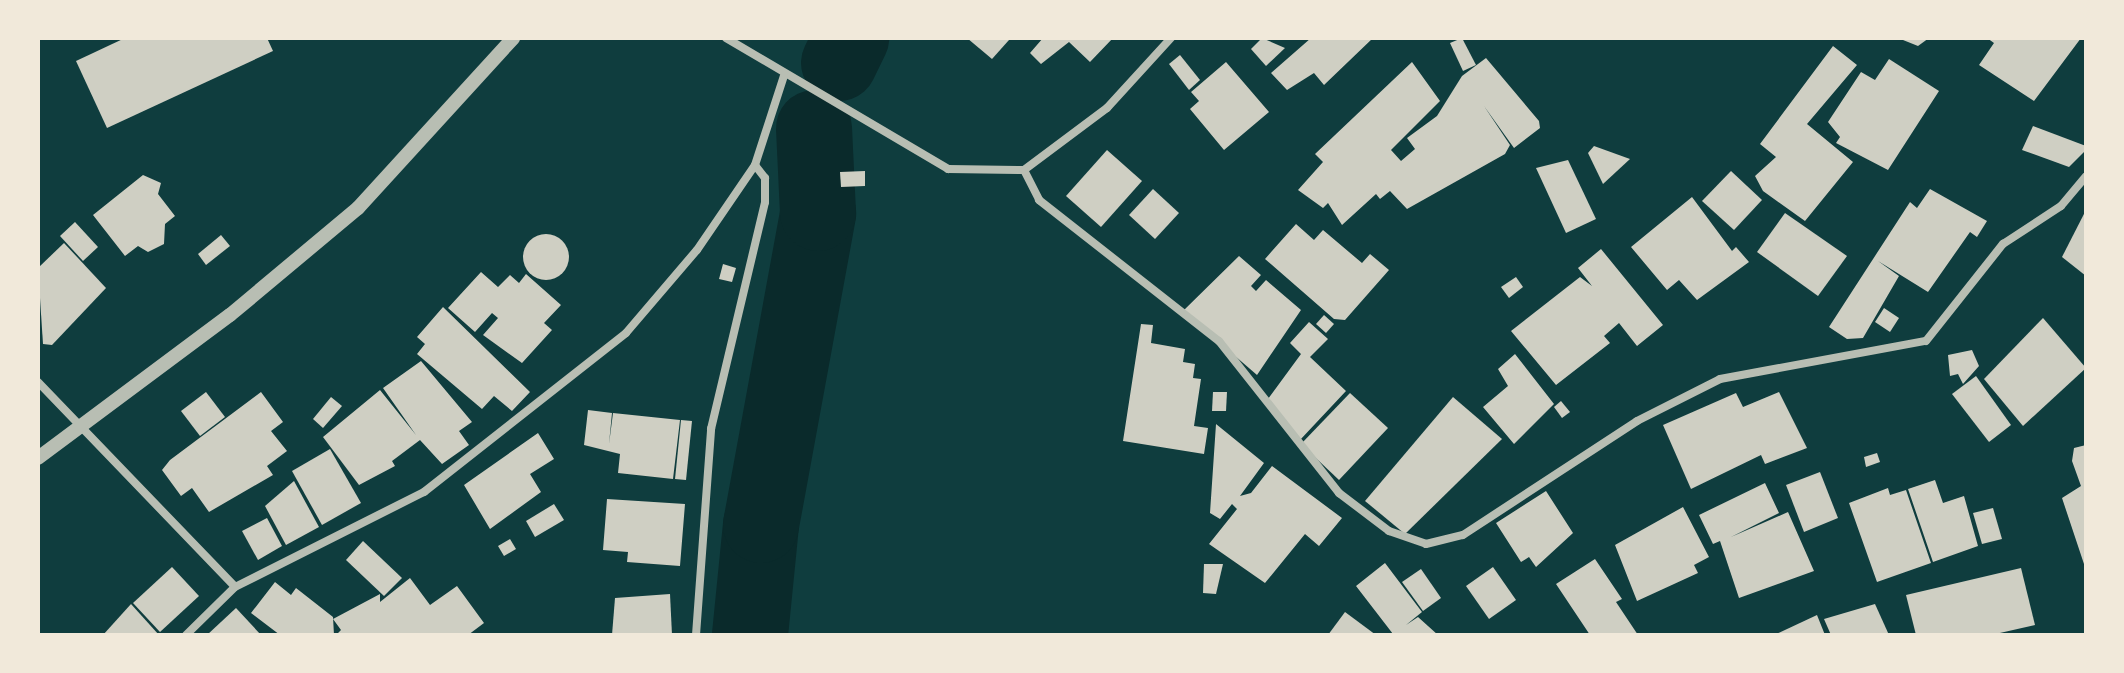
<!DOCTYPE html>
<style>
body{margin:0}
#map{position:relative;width:2124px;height:673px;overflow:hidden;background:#0f3d3e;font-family:"DejaVu Sans",sans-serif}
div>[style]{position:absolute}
.river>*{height:76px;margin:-38px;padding:0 38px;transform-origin:38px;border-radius:38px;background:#0a2a2b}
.building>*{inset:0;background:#cfcfc3}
.round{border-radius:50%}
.minor>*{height:8px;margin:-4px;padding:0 4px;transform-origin:4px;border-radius:4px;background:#b8beb3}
.tertiary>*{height:14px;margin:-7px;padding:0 7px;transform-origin:7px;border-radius:7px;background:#b8beb3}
span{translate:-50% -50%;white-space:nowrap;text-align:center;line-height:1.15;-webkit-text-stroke:6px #f1e9da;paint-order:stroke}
.frame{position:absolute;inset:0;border:40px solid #f1e9da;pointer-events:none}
</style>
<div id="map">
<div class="river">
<i style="left:839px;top:63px;width:28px;rotate:-64deg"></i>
<i style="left:750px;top:635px;width:111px;rotate:-84.3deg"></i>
<i style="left:761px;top:525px;width:317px;rotate:-79.6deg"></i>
<i style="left:818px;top:213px;width:85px;rotate:-92.7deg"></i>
</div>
<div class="building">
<i style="clip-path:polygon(125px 38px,267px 38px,273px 51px,107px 128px,76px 61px)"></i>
<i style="clip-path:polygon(967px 38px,1007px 38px,1009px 40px,992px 59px)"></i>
<i style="clip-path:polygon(1043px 38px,1113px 38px,1090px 62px,1069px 42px,1041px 64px,1030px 53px)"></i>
<i style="clip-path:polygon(1262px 38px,1285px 48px,1266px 66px,1251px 49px)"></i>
<i style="clip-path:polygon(1311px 38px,1373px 38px,1324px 85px,1314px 73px,1287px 90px,1271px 73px)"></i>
<i style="clip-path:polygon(1462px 38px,1476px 65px,1463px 71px,1450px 43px)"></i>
<i style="clip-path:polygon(1898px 38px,1929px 38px,1918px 46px)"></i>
<i style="clip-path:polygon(1987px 38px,2081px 38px,2034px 101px,1979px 65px,1994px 43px)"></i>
<i style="clip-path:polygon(1833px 46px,1857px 65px,1807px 124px,1853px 162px,1805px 221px,1763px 191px,1755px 176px,1776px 157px,1760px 144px)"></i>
<i style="clip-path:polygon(1180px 55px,1200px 80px,1189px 90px,1169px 64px)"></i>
<i style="clip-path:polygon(1486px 58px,1539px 121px,1540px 128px,1514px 148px,1484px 106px,1510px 145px,1505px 154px,1407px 209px,1390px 191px,1380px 199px,1376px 194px,1342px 225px,1328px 203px,1323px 208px,1298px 190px,1323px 162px,1315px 154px,1412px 62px,1440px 101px,1391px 150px,1401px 161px,1415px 149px,1407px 138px,1437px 116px,1462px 76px)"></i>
<i style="clip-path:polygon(1889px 59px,1939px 91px,1888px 170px,1836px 143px,1840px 137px,1828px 122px,1861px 72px,1875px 80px)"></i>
<i style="clip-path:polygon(1226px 62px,1269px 112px,1224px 150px,1190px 109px,1199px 101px,1191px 92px)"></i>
<i style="clip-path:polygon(2033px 126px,2086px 146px,2086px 150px,2069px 167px,2022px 150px)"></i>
<i style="clip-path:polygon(1594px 146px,1630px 159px,1603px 184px,1588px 153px)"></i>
<i style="clip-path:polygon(1107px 150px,1142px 181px,1101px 227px,1066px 196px)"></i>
<i style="clip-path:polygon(1568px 160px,1596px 219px,1566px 233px,1536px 168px)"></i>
<i style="clip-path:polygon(865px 171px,865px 186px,841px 187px,840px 172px)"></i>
<i style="clip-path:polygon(1731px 171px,1762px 200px,1734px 230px,1702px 201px)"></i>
<i style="clip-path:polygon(143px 175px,161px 183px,158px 194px,175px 216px,165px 224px,164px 244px,148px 252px,138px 246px,125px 256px,93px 215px)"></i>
<i style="clip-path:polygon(1153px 189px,1179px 213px,1155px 239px,1129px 215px)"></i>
<i style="clip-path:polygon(1930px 189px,1987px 221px,1977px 237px,1970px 232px,1928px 292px,1878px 261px,1899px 276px,1863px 338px,1847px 339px,1829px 327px,1910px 202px,1917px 208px)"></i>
<i style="clip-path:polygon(1692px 197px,1732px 251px,1736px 247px,1749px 262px,1697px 300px,1679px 280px,1667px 290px,1631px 247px)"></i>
<i style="clip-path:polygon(2086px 210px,2086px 276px,2062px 257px)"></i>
<i style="clip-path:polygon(1785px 213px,1847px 256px,1818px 296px,1757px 252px)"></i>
<i style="clip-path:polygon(75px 222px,98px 247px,83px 261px,60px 236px)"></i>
<i style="clip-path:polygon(1296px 224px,1314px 240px,1323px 230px,1362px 263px,1370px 254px,1389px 270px,1345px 320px,1334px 319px,1265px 259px)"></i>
<i class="round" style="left:523px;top:234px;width:46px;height:46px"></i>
<i style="clip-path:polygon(221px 235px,230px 246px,206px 265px,198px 254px)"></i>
<i style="clip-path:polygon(64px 243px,106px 288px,52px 345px,43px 344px,38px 268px)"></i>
<i style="clip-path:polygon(1601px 249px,1663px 325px,1637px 346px,1619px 323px,1604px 336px,1610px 343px,1556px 385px,1511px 331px,1580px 277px,1592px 286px,1578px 268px)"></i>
<i style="clip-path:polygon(1239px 256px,1261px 275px,1251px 286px,1256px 291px,1266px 280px,1301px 310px,1257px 375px,1183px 311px)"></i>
<i style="clip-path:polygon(723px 264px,736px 268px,732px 282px,719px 279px)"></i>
<i style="clip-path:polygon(481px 272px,498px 287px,510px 275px,519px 283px,526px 274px,561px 305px,544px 323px,552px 330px,522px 363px,483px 335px,498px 318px,492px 313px,475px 332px,448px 308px)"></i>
<i style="clip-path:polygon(1516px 277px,1523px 287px,1509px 298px,1501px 287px)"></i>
<i style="clip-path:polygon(443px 307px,530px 392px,512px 411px,494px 396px,482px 409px,417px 354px,425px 344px,417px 337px)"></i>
<i style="clip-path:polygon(1884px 308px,1899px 318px,1890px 332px,1875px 322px)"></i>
<i style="clip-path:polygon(1324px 315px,1334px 324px,1326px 333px,1316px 324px)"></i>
<i style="clip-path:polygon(2043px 318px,2086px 368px,2023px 426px,1984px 379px)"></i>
<i style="clip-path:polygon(1309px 322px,1328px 339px,1310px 357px,1346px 391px,1300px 440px,1268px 399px,1301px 354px,1290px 343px)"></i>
<i style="clip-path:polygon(1141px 324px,1153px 325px,1151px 343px,1185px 349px,1183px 362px,1195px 364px,1193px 378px,1201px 379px,1194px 426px,1208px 428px,1204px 454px,1123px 441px)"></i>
<i style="clip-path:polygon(1972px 350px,1979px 366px,1963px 384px,1958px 374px,1950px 376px,1948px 355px)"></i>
<i style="clip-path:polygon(1515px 354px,1554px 404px,1514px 444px,1483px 407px,1508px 386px,1498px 369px)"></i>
<i style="clip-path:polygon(421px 361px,472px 422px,459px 431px,469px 445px,442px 464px,420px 440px,392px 461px,395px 466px,359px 485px,323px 437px,380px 390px,416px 435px,383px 388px)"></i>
<i style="clip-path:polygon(1976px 376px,2011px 425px,1989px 442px,1952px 394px)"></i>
<i style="clip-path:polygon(206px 392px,225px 417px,200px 436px,181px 411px)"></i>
<i style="clip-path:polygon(261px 392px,283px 422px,271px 431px,287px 451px,267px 466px,273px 475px,209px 512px,192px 488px,181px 496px,162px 470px,170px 460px)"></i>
<i style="clip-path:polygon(1213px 392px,1227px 392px,1226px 411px,1212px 411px)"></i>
<i style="clip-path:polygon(1779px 392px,1807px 448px,1765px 464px,1761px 455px,1691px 489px,1663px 425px,1736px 393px,1743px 407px)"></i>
<i style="clip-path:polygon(1350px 393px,1388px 428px,1339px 480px,1301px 444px)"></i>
<i style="clip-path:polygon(331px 397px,342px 406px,323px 428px,313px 419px)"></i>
<i style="clip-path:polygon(1453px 397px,1502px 439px,1405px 534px,1365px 501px)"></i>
<i style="clip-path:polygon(1561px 401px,1570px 412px,1562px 418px,1554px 407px)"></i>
<i style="clip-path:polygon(588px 410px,612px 413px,609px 444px,613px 413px,680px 420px,673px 479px,618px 473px,620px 454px,584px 445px)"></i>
<i style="clip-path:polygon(681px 420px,692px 421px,686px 480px,675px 479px)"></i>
<i style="clip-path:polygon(1216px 424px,1264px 463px,1240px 496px,1251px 493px,1272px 466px,1342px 518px,1319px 546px,1305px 534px,1265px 583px,1209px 544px,1237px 509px,1232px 504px,1220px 519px,1210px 513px)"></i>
<i style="clip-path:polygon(538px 433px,554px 459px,530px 474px,541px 492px,490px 529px,464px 485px)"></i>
<i style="clip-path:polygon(2086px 445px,2086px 567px,2085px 567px,2062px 498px,2081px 486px,2072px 461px,2074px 448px)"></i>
<i style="clip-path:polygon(330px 449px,361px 503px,322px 525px,292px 471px)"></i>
<i style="clip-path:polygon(1877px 453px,1880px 462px,1866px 467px,1864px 457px)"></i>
<i style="clip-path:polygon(1820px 472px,1838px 518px,1804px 532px,1786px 485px)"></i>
<i style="clip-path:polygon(1935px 480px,1943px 503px,1964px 496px,1978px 546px,1933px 562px,1908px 489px)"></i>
<i style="clip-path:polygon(294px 481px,319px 527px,286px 545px,265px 506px)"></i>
<i style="clip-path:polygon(1765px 483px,1779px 513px,1731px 537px,1788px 512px,1814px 571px,1739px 598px,1720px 541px,1713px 544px,1699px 515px)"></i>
<i style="clip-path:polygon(1888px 488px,1890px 495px,1906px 490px,1931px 563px,1877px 582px,1849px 503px)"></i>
<i style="clip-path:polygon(1546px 491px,1573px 533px,1536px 567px,1529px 557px,1521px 562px,1496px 523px)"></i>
<i style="clip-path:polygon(607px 499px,685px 504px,680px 566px,627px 562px,628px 552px,603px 550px)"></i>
<i style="clip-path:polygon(554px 504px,564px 520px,535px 537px,526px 521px)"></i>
<i style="clip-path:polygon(1683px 507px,1709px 557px,1694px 565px,1698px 573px,1637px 601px,1615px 545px)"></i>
<i style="clip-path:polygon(1993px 508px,2002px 539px,1982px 544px,1973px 513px)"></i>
<i style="clip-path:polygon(267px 518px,282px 546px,258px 560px,242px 531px)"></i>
<i style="clip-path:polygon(510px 539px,516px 549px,504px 556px,498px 546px)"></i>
<i style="clip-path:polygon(363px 541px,402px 578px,384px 596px,346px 560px)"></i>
<i style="clip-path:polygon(1595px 559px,1622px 599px,1616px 602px,1638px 635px,1590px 635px,1556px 584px)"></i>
<i style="clip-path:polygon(1385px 563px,1422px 612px,1406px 625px,1418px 617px,1438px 635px,1393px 634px,1356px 586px)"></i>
<i style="clip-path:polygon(1204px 564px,1223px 564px,1216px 594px,1203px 593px)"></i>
<i style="clip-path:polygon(172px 567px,199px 596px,160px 632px,133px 603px)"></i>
<i style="clip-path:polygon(1493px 567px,1516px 600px,1489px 619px,1466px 586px)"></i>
<i style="clip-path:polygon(2021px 568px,2035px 625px,1991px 635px,1916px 635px,1906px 595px)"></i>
<i style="clip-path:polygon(1421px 569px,1441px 598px,1423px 611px,1402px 582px)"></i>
<i style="clip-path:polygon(410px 578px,430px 605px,457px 586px,484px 623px,468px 635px,336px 635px,341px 630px,333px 619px,380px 594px,380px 602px)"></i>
<i style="clip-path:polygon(275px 582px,291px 595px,296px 588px,333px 617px,334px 635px,280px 635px,251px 613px)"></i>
<i style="clip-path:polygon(670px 594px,672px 635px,612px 635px,615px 598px)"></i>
<i style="clip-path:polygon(131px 604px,159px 635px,103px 635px)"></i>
<i style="clip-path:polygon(1875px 604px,1889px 635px,1831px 635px,1824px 619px)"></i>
<i style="clip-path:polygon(236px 608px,261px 635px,207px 635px)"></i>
<i style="clip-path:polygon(1345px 612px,1376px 635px,1328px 635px)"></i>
<i style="clip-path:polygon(1817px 615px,1825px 635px,1774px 635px)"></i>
</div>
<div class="minor">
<i style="left:726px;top:38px;width:258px;rotate:30.5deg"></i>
<i style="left:948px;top:169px;width:76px;rotate:0.8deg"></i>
<i style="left:1024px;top:170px;width:104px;rotate:-36.8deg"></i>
<i style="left:1107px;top:108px;width:95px;rotate:-47.6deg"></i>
<i style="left:1024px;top:170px;width:34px;rotate:63deg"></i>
<i style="left:1039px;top:200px;width:229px;rotate:38.1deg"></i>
<i style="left:1219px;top:341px;width:194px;rotate:51.7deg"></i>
<i style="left:1339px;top:493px;width:63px;rotate:37.2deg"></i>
<i style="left:1389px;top:531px;width:39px;rotate:19deg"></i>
<i style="left:1426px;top:544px;width:38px;rotate:-14deg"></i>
<i style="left:1463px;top:535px;width:208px;rotate:-33.2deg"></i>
<i style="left:1637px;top:421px;width:93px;rotate:-26.8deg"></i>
<i style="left:1720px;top:379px;width:209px;rotate:-10.5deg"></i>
<i style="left:1926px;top:341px;width:124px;rotate:-51.6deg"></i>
<i style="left:2003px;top:244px;width:69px;rotate:-33.2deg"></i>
<i style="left:2061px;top:206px;width:39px;rotate:-50deg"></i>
<i style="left:38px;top:382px;width:284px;rotate:46.1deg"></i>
<i style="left:186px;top:635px;width:69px;rotate:-44.4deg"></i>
<i style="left:235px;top:587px;width:212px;rotate:-26.7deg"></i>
<i style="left:424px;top:492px;width:257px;rotate:-38.2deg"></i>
<i style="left:626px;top:333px;width:109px;rotate:-49.5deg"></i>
<i style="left:697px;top:250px;width:103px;rotate:-55.7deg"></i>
<i style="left:755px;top:165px;width:94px;rotate:-72deg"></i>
<i style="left:696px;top:635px;width:207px;rotate:-85.8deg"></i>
<i style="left:711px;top:429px;width:233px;rotate:-76.6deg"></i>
<i style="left:765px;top:202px;width:24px;rotate:-90deg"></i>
<i style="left:765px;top:178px;width:16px;rotate:-128deg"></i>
</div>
<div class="tertiary">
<i style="left:38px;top:458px;width:239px;rotate:-36.7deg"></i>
<i style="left:230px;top:315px;width:167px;rotate:-39.9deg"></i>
<i style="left:358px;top:208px;width:230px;rotate:-47.6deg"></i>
</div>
<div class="frame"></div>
</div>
